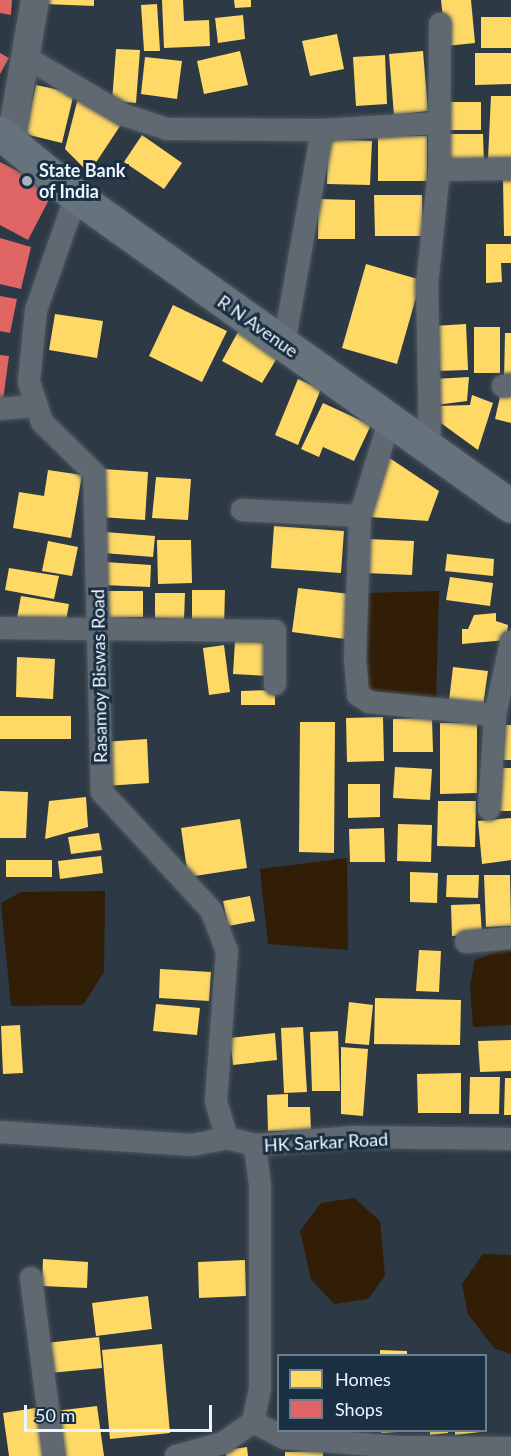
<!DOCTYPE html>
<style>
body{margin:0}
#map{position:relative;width:511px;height:1456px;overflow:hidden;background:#2d3944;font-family:Lato,sans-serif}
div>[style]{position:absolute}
.water>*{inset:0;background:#321d06}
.homes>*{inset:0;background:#ffd966}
.shops>*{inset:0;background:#e06666}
.roads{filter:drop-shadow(0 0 2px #4d5760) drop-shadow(0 0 2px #4d5760)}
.minor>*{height:22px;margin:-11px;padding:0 11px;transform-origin:11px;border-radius:11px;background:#606971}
.tertiary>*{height:28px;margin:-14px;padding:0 14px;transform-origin:14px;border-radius:14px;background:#606971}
.primary>*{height:33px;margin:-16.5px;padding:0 16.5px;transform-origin:16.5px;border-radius:16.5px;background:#66727c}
.dots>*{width:16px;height:16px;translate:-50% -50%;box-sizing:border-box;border:3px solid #1a2f42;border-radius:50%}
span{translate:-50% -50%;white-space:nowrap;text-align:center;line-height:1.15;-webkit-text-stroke:6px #1a2f42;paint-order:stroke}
.poi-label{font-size:18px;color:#eaf5ff;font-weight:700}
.left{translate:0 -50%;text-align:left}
.street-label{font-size:18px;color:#eaf5ff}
.legend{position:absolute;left:277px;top:1354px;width:210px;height:78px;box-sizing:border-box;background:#1a2f42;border:2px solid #6d7e8e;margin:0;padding:8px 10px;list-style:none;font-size:18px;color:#eaf5ff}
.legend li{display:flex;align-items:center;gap:12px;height:30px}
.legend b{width:30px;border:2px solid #6d7e8e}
.scale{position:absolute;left:24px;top:1405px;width:188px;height:27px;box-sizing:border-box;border:3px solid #eaf5ff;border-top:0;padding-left:8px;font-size:18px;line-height:21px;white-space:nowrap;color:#eaf5ff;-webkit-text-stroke:4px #1a2f42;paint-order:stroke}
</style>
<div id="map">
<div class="water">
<i style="clip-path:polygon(439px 591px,436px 705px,368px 701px,367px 593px)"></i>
<i style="clip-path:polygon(347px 858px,348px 950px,268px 944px,260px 869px)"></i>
<i style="clip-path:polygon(105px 891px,104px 972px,83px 1005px,11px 1006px,1px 903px,21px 892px)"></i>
<i style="clip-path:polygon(511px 947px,511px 1025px,473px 1027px,470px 986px,475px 960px)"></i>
<i style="clip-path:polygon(354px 1198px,380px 1221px,385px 1276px,368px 1299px,334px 1304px,311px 1279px,300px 1231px,321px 1203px)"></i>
<i style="clip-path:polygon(483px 1254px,511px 1255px,511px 1354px,494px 1348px,468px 1314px,462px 1284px)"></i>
</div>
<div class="homes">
<i style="clip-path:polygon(45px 0,94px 0,94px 6px,45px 4px)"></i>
<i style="clip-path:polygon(162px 0,183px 0,184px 21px,209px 20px,210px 46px,164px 48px)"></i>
<i style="clip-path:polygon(234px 0,251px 0,251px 7px,235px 8px)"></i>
<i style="clip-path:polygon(441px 0,471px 0,475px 43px,446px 46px)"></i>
<i style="clip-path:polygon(157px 4px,160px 51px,144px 51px,141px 5px)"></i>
<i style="clip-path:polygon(243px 15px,245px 39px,218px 43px,215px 18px)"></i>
<i style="clip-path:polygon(481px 17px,511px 17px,511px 48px,481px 48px)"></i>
<i style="clip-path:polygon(337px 34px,344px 69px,310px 76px,302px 41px)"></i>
<i style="clip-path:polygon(116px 49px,140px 50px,136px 103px,112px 101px)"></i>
<i style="clip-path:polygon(240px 51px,248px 85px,204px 94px,197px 61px)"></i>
<i style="clip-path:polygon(423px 51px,428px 111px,394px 115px,389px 54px)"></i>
<i style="clip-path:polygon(475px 53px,511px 53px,511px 84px,475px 85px)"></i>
<i style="clip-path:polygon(385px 55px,387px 104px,356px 106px,353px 57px)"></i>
<i style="clip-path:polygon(145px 57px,182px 61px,177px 99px,141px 94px)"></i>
<i style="clip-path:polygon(36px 85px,74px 93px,62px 143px,25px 134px)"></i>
<i style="clip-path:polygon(491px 96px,511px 96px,511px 160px,488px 159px)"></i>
<i style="clip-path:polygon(78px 98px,122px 123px,89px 173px,65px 149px)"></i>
<i style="clip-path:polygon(442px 102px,481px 102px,481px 130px,442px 130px)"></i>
<i style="clip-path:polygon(443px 134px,483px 134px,484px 165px,443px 165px)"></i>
<i style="clip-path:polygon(142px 135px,182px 163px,164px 189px,124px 162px)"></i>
<i style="clip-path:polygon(378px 136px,427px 136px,427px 181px,378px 181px)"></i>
<i style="clip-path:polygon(328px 139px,372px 141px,370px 185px,327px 184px)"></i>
<i style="clip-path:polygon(503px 180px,511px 180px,511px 236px,504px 236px)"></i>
<i style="clip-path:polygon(374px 195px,422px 195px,423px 236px,375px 236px)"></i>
<i style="clip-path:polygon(318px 199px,355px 200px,355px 239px,318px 239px)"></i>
<i style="clip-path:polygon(486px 244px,511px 244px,511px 263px,501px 263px,502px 282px,486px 283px)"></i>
<i style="clip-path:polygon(366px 264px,421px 280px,397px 364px,342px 348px)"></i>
<i style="clip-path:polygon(173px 305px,227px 331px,202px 382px,149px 356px)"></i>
<i style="clip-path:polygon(55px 314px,103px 321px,97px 358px,49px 350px)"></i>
<i style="clip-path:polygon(466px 324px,468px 370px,435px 371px,433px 326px)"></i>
<i style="clip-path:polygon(474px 327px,500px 327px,500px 373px,474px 373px)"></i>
<i style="clip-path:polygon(239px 330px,277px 358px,262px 383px,222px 361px)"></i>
<i style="clip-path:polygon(505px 333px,511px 333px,511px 381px,504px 381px)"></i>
<i style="clip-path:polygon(469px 377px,467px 401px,436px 405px,434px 379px)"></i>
<i style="clip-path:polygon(298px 379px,321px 389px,298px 445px,275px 435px)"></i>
<i style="clip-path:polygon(502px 388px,511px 390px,511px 423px,495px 419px)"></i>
<i style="clip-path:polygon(472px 395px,493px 403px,478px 450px,434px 418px,436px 406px,470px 405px)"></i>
<i style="clip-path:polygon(323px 403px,371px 425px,354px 461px,323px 447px,319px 457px,301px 449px)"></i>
<i style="clip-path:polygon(388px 457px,439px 491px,428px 521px,370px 517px)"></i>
<i style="clip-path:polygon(103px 469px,148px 472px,145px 520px,100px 517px)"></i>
<i style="clip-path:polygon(48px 470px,82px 475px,71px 538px,13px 528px,19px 492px,44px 496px)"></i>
<i style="clip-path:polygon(156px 477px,191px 479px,188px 520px,152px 518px)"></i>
<i style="clip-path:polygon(274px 526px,344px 531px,341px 573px,271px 568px)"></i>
<i style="clip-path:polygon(105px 532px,155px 536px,153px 557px,104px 553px)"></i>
<i style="clip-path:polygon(367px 539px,414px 541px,412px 575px,366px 573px)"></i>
<i style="clip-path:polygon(157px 540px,191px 540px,192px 583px,158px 584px)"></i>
<i style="clip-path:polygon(48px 541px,78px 547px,72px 576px,42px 571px)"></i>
<i style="clip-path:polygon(447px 554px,494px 559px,493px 576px,445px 571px)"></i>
<i style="clip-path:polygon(105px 562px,151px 565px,150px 587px,103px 585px)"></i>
<i style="clip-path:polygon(9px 568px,59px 576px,54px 599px,5px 590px)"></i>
<i style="clip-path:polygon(450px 577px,493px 583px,490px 606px,446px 600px)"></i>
<i style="clip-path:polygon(298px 588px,350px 594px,345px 639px,292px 632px)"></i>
<i style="clip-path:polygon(192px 590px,225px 590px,224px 627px,192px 626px)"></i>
<i style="clip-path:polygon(107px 591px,143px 591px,143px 617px,107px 618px)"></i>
<i style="clip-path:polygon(155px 593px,185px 593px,184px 619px,155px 618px)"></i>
<i style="clip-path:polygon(21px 596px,69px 604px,65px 626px,17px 618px)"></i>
<i style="clip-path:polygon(496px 613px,496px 621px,508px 625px,506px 640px,462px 644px,462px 629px,468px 629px,474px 615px)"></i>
<i style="clip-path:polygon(235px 641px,271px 643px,269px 676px,233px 674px)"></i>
<i style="clip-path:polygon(224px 645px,230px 692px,209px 695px,203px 648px)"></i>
<i style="clip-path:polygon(17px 657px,55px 659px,53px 699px,16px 697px)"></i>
<i style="clip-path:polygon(453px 667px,488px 671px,483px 706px,449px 701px)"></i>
<i style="clip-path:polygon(275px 690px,275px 705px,241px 705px,241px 691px)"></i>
<i style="clip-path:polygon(0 716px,71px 716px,71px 739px,0 739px)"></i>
<i style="clip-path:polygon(383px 717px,384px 761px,347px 762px,346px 718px)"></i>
<i style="clip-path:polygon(432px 718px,433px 752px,393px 752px,393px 719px)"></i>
<i style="clip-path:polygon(300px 722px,335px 722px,334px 853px,299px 852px)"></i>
<i style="clip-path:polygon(440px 723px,477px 723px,477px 793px,440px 794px)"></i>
<i style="clip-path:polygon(495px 725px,511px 725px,511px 760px,494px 760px)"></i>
<i style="clip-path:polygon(147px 739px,149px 783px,106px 786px,103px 742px)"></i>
<i style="clip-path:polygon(395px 767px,432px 769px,430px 800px,393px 798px)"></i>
<i style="clip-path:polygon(495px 768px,511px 768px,511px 811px,494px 811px)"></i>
<i style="clip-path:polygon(348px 784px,380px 784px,380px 817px,348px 818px)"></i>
<i style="clip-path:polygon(0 791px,28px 792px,26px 838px,0 838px)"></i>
<i style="clip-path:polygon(86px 797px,88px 827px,45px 839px,49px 801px)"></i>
<i style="clip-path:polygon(438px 801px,476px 801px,475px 847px,437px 846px)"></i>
<i style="clip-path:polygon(511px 818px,511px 860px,482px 864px,478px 821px)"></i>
<i style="clip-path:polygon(240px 819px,247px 868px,188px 877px,181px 828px)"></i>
<i style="clip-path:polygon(398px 824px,432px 825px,431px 862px,397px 861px)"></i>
<i style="clip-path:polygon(384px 828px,385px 862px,350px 862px,349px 829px)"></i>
<i style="clip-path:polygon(99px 833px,102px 850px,71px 854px,68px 837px)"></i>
<i style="clip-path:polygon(101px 856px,103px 873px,60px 879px,58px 861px)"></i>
<i style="clip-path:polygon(6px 860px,52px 860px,52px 877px,6px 877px)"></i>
<i style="clip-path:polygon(410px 872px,438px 873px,437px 903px,410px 902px)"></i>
<i style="clip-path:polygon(447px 875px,479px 875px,478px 898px,446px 897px)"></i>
<i style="clip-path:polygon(484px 875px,510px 875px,511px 926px,486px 927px)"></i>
<i style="clip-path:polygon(250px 896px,255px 921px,228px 926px,223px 901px)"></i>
<i style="clip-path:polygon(480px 904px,482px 934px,452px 936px,451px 905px)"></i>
<i style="clip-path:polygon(419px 950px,441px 951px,439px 992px,416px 991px)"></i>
<i style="clip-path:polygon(160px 969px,211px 972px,209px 1001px,159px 998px)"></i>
<i style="clip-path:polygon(375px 998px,461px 1000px,460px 1045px,374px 1044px)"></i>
<i style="clip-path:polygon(349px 1002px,373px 1005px,369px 1045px,345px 1043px)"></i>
<i style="clip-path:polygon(156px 1004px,200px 1008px,197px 1035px,153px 1031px)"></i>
<i style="clip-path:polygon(20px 1025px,23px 1073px,3px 1074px,1px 1026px)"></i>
<i style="clip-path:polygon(303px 1027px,307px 1092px,284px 1093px,281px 1028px)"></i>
<i style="clip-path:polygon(338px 1031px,340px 1091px,312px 1091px,310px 1032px)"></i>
<i style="clip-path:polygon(275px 1033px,277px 1060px,233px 1065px,230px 1038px)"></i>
<i style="clip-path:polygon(511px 1040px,511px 1071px,480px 1072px,478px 1041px)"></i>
<i style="clip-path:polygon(341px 1047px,368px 1049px,363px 1116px,341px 1114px)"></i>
<i style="clip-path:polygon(461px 1073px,461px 1113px,418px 1113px,417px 1074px)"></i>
<i style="clip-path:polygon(470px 1077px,500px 1077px,499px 1114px,469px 1114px)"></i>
<i style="clip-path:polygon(505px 1078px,511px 1078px,511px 1115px,504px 1115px)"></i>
<i style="clip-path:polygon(288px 1094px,288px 1107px,310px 1107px,311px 1130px,268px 1131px,267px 1095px)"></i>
<i style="clip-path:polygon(43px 1259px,88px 1262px,87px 1288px,42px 1286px)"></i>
<i style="clip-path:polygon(245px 1260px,246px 1296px,199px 1298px,198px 1262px)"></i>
<i style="clip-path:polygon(148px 1296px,152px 1329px,96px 1336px,92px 1303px)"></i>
<i style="clip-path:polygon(99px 1337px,102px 1368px,50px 1373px,46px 1343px)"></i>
<i style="clip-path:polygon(162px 1344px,170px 1433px,110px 1439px,102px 1350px)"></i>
<i style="clip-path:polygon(380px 1350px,407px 1351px,407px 1356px,380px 1356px)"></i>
<i style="clip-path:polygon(97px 1406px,104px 1456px,60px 1456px,55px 1411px)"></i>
<i style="clip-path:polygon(42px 1407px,49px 1456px,9px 1456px,3px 1413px)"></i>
<i style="clip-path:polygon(381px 1430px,397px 1430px,397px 1432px,381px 1433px)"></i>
<i style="clip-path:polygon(430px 1430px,448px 1430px,448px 1433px,430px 1435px)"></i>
<i style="clip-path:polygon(455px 1430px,480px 1430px,480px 1432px,455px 1435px)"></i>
<i style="clip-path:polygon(247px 1447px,248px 1456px,226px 1456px,226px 1450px)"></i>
<i style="clip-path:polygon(323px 1451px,323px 1456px,285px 1456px,285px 1452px)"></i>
</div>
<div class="shops">
<i style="clip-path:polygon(0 0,12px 0,11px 15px,0 13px)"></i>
<i style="clip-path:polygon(0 53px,9px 58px,0 74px)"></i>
<i style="clip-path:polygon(0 162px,54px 190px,28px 240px,0 225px)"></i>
<i style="clip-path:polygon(0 238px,31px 247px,21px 289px,0 284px)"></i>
<i style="clip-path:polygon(0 296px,17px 299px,10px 333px,0 331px)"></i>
<i style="clip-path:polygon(0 355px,9px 356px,3px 400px,0 399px)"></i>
</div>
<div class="roads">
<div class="minor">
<i style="left:27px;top:58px;width:113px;rotate:30.4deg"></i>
<i style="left:124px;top:115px;width:45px;rotate:18deg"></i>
<i style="left:167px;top:129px;width:155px;rotate:0.4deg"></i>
<i style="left:322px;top:130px;width:116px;rotate:-3.5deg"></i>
<i style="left:439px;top:170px;width:72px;rotate:-0.8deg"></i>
<i style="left:76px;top:196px;width:121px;rotate:109.3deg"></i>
<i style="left:36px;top:310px;width:72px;rotate:95.6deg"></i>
<i style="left:29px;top:382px;width:42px;rotate:72deg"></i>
<i style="left:42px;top:422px;width:73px;rotate:44.4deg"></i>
<i style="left:94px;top:473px;width:319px;rotate:88.6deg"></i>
<i style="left:102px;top:792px;width:161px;rotate:47.3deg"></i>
<i style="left:211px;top:910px;width:44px;rotate:68.7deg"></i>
<i style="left:227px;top:951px;width:151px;rotate:94.2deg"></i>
<i style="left:216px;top:1102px;width:38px;rotate:73deg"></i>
<i style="left:284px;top:344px;width:217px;rotate:-79.9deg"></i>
<i style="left:503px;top:386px;width:8px;rotate:-7deg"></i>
<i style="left:0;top:409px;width:37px;rotate:-5deg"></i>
<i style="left:390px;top:419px;width:102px;rotate:107.2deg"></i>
<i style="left:360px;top:516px;width:143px;rotate:92deg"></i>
<i style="left:355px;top:659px;width:36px;rotate:85deg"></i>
<i style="left:358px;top:695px;width:13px;rotate:32deg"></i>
<i style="left:369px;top:702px;width:127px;rotate:5.9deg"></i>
<i style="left:430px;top:449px;width:164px;rotate:-91deg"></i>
<i style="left:427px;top:285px;width:116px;rotate:-84deg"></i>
<i style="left:439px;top:170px;width:146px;rotate:-89.6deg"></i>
<i style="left:242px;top:510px;width:118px;rotate:2.9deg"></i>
<i style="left:0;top:628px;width:275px;rotate:0.6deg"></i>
<i style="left:275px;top:631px;width:53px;rotate:90deg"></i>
<i style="left:489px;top:809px;width:94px;rotate:-86.3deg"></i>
<i style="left:495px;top:715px;width:75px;rotate:-77.6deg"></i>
<i style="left:466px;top:942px;width:45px;rotate:-5.1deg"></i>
<i style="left:0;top:1132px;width:192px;rotate:3.9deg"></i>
<i style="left:192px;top:1145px;width:36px;rotate:-11deg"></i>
<i style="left:227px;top:1138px;width:29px;rotate:14deg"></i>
<i style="left:255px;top:1145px;width:99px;rotate:-4.6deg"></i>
<i style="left:354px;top:1137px;width:157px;rotate:0.7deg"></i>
<i style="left:31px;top:1278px;width:179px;rotate:82.6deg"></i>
<i style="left:253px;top:1422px;width:35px;rotate:-78deg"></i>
<i style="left:260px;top:1388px;width:202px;rotate:-90deg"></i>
<i style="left:260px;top:1186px;width:41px;rotate:-97deg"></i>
<i style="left:253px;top:1422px;width:35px;rotate:27deg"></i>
<i style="left:284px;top:1438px;width:114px;rotate:4.5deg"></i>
<i style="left:398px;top:1447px;width:9px;rotate:84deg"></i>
<i style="left:398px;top:1447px;width:113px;rotate:0.5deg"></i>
<i style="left:176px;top:1456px;width:49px;rotate:-15.5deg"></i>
<i style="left:223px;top:1443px;width:37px;rotate:-35deg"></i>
</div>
<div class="tertiary">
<i style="left:11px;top:139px;width:141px;rotate:-80.2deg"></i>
</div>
<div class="primary">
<i style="left:0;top:133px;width:99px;rotate:39.7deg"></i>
<i style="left:76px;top:196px;width:534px;rotate:35.48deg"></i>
</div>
</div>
<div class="dots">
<i style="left:27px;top:181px;background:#a8b3be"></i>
</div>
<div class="poi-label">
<span class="left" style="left:39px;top:181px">State Bank<br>of India</span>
</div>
<div class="street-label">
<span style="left:258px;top:326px;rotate:35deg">R N Avenue</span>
<span style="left:99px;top:676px;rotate:-91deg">Rasamoy Biswas Road</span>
<span style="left:326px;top:1142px;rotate:-3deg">HK Sarkar Road</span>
</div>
<ul class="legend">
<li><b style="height:16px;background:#ffd966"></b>Homes</li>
<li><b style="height:16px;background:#e06666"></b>Shops</li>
</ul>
<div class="scale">50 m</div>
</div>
